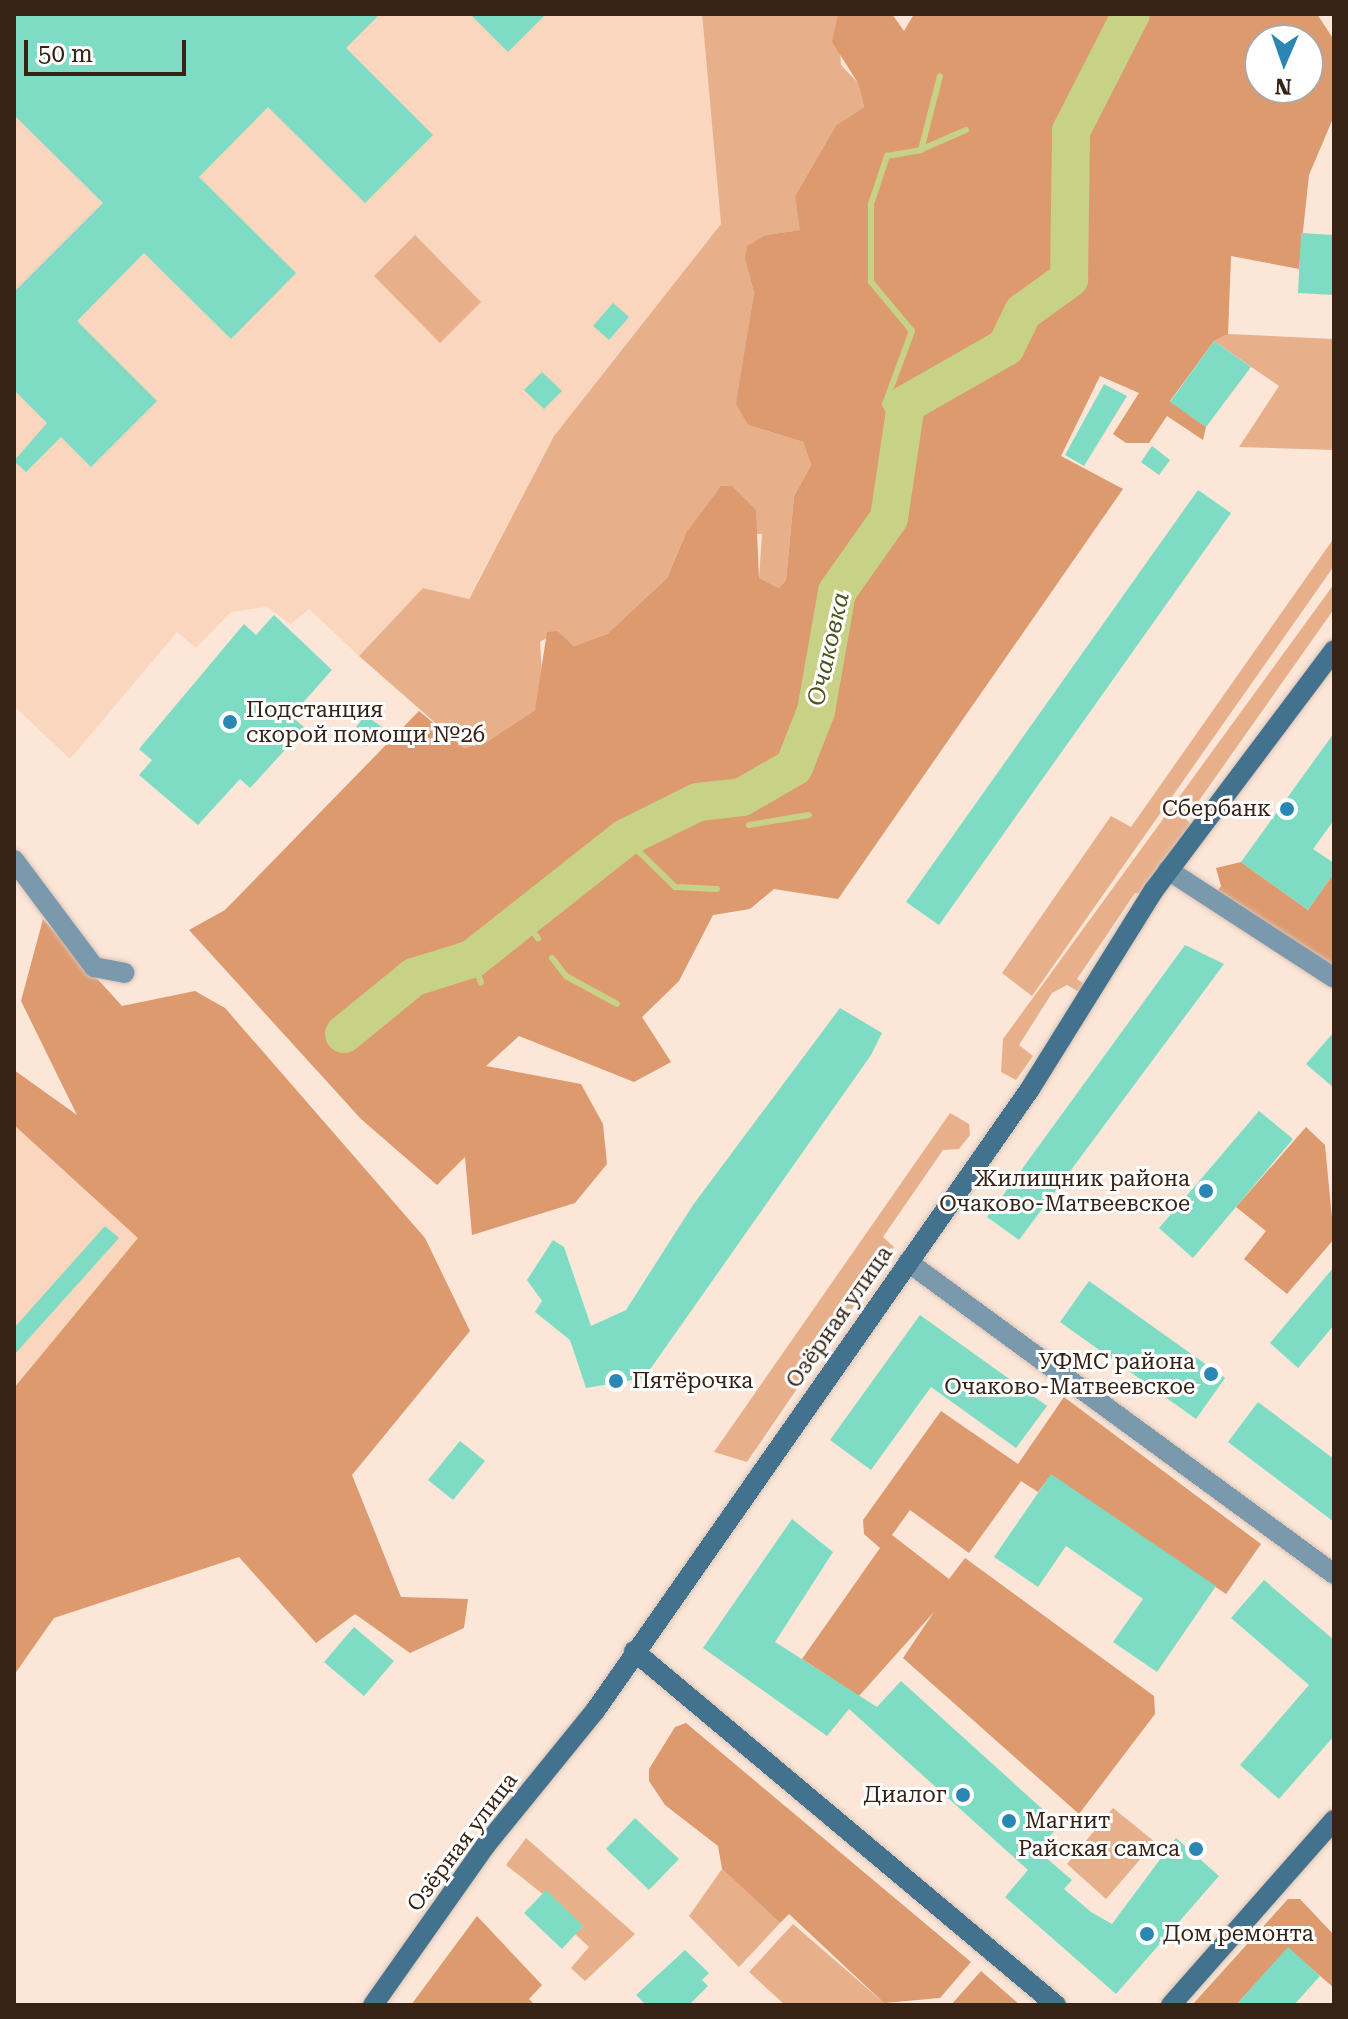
<!DOCTYPE html>
<meta charset="utf-8">
<style>
body{margin:0}
#map{position:relative;width:1348px;height:2019px;overflow:hidden;background:#fce6d8;font-family:"Roboto Serif",serif}
div>[style]{position:absolute}
.built>*{inset:0;background:#fad6bf}
.green>*{inset:0;background:#e7b08b}
.forest>*{inset:0;background:#dc9a6e}
.stream>*{height:6px;margin:-3px;padding:0 3px;transform-origin:3px;border-radius:3px;background:#c8d286}
.river>*{height:38px;margin:-19px;padding:0 19px;transform-origin:19px;border-radius:19px;background:#c8d286}
.building>*{inset:0;background:#7ddcc3}
.roads{filter:drop-shadow(0 0 2px #d9c3b5) drop-shadow(0 0 2px #d9c3b5)}
.street>*{height:20px;margin:-10px;padding:0 10px;transform-origin:10px;border-radius:10px;background:#7a99ac}
.secondary>*{height:20px;margin:-10px;padding:0 10px;transform-origin:10px;border-radius:10px;background:#42728d}
.dots>*{width:22px;height:22px;translate:-50% -50%;box-sizing:border-box;border:4px solid #fff;border-radius:50%}
span{translate:-50% -50%;white-space:nowrap;text-align:center;line-height:1.15;-webkit-text-stroke:6px #fff;paint-order:stroke}
.poi-label{font-size:22px;color:#372316}
.left{translate:0 -50%;text-align:left}
.right{translate:-100% -50%;text-align:right}
.street-label{font-size:22px;color:#372316}
.water-label{font-size:24px;color:#4e541d;font-style:italic}
.frame{position:absolute;inset:0;border:16px solid #372316;pointer-events:none}
.north{position:absolute;left:1244px;top:24px;width:80px;height:80px;box-sizing:border-box;background:#fff;border:2px solid #afa7a2;border-radius:50%;rotate:182deg;font-size:22px;font-weight:700;line-height:32px;text-align:center;color:#372316}
.north::after{content:'';display:block;margin:auto;width:28px;height:36px;background:#2a86b3;clip-path:polygon(50% 0,100% 100%,50% 72%,0 100%)}
.scale{position:absolute;left:24px;top:40px;width:162px;height:36px;box-sizing:border-box;border:4px solid #372316;border-top:0;padding-left:10px;font-size:24px;line-height:28px;white-space:nowrap;color:#372316;-webkit-text-stroke:6px #fff;paint-order:stroke}
</style>
<div id="map">
<div class="built">
<i style="clip-path:polygon(14px 14px,702px 14px,721px 224px,554px 436px,468px 599px,423px 588px,359px 656px,309px 609px,291px 624px,266px 607px,231px 612px,196px 648px,177px 632px,70px 759px,14px 706px)"></i>
<i style="clip-path:polygon(14px 1099px,177px 1234px,14px 1405px)"></i>
</div>
<div class="green">
<i style="clip-path:polygon(702px 14px,838px 14px,841px 65px,858px 83px,864px 107px,836px 125px,795px 196px,801px 230px,766px 235px,745px 258px,754px 293px,737px 404px,748px 425px,803px 442px,811px 465px,794px 496px,786px 580px,779px 588px,759px 578px,762px 534px,686px 533px,667px 578px,607px 634px,574px 646px,558px 631px,540px 642px,543px 688px,535px 710px,485px 743px,464px 748px,359px 656px,423px 588px,469px 599px,554px 436px,721px 224px)"></i>
<i style="clip-path:polygon(415px 235px,481px 302px,440px 343px,374px 276px)"></i>
<i style="clip-path:polygon(1228px 334px,1334px 339px,1334px 450px,1239px 447px,1279px 386px,1214px 341px)"></i>
<i style="clip-path:polygon(1334px 538px,1334px 566px,1032px 996px,1002px 973px,1111px 816px,1131px 827px)"></i>
<i style="clip-path:polygon(1334px 584px,1334px 609px,1186px 819px,1194px 827px,1145px 894px,1135px 893px,1077px 979px,1084px 984px,1081px 993px,1067px 985px,1052px 993px,1019px 1045px,1033px 1056px,1016px 1080px,1001px 1072px,1003px 1039px)"></i>
<i style="clip-path:polygon(950px 1113px,969px 1124px,970px 1135px,959px 1149px,943px 1150px,883px 1237px,894px 1247px,747px 1462px,714px 1452px)"></i>
<i style="clip-path:polygon(1113px 1808px,1155px 1842px,1106px 1899px,1067px 1864px)"></i>
<i style="clip-path:polygon(526px 1838px,635px 1934px,585px 1981px,571px 1968px,589px 1947px,575px 1934px,583px 1926px,506px 1865px)"></i>
<i style="clip-path:polygon(722px 1869px,780px 1923px,739px 1967px,689px 1916px)"></i>
<i style="clip-path:polygon(793px 1924px,884px 2003px,906px 2005px,785px 2005px,749px 1972px)"></i>
</div>
<div class="forest">
<i style="clip-path:polygon(evenodd,838px 14px,892px 14px,904px 31px,914px 14px,1317px 14px,1334px 40px,1334px 116px,1309px 175px,1299px 269px,1231px 256px,1228px 334px,1214px 341px,1170px 401px,1206px 427px,1203px 440px,1167px 416px,1149px 443px,1126px 443px,1113px 434px,1139px 393px,1100px 376px,1061px 456px,1123px 489px,838px 899px,774px 889px,750px 909px,713px 915px,679px 981px,642px 1017px,671px 1062px,634px 1082px,519px 1036px,486px 1066px,581px 1084px,603px 1124px,607px 1164px,575px 1203px,472px 1235px,465px 1157px,437px 1185px,361px 1119px,189px 930px,225px 910px,419px 711px,464px 748px,485px 743px,535px 710px,547px 632px,558px 631px,574px 646px,607px 634px,667px 578px,686px 533px,721px 486px,732px 486px,756px 510px,759px 578px,779px 588px,786px 580px,794px 496px,811px 465px,803px 442px,748px 425px,736px 404px,754px 293px,745px 259px,747px 246px,766px 235px,800px 230px,795px 196px,836px 125px,864px 107px,858px 83px,832px 42px,838px 14px,1260px 40px,1308px 40px,1308px 88px,1260px 88px,1260px 40px)"></i>
<i style="clip-path:polygon(1241px 862px,1308px 910px,1334px 873px,1334px 975px,1214px 896px,1221px 886px,1216px 868px)"></i>
<i style="clip-path:polygon(43px 919px,122px 1006px,195px 991px,225px 1008px,425px 1238px,470px 1331px,352px 1475px,401px 1597px,468px 1599px,464px 1628px,410px 1653px,355px 1614px,316px 1643px,239px 1557px,54px 1618px,14px 1675px,14px 1388px,138px 1238px,14px 1125px,14px 1070px,77px 1115px,21px 1001px)"></i>
<i style="clip-path:polygon(1306px 1127px,1325px 1145px,1334px 1239px,1287px 1294px,1244px 1259px,1266px 1231px,1236px 1207px)"></i>
<i style="clip-path:polygon(1064px 1397px,1261px 1544px,1226px 1594px,1051px 1475px,1038px 1492px,1021px 1481px,969px 1553px,910px 1510px,892px 1535px,949px 1579px,965px 1558px,1154px 1696px,1155px 1714px,1079px 1814px,903px 1658px,934px 1612px,859px 1696px,802px 1659px,880px 1548px,864px 1534px,863px 1520px,941px 1411px,1018px 1464px)"></i>
<i style="clip-path:polygon(686px 1723px,971px 1962px,940px 1998px,884px 2003px,789px 1914px,780px 1923px,722px 1869px,718px 1846px,665px 1805px,649px 1781px,649px 1769px,675px 1727px)"></i>
<i style="clip-path:polygon(1288px 1899px,1300px 1899px,1334px 1935px,1334px 1988px,1288px 1948px,1236px 2005px,1192px 2005px)"></i>
<i style="clip-path:polygon(477px 1916px,542px 1985px,529px 1999px,535px 2005px,411px 2005px)"></i>
<i style="clip-path:polygon(981px 1971px,1020px 2005px,951px 2005px)"></i>
</div>
<div class="stream">
<i style="left:922px;top:149px;width:48px;rotate:-23.4deg"></i>
<i style="left:901px;top:436px;width:36px;rotate:-117deg"></i>
<i style="left:885px;top:404px;width:78px;rotate:-69.7deg"></i>
<i style="left:912px;top:331px;width:64px;rotate:-129.9deg"></i>
<i style="left:871px;top:282px;width:78px;rotate:-90deg"></i>
<i style="left:871px;top:204px;width:51px;rotate:-71.6deg"></i>
<i style="left:887px;top:156px;width:35px;rotate:-10deg"></i>
<i style="left:921px;top:150px;width:76px;rotate:-75.6deg"></i>
<i style="left:749px;top:825px;width:61px;rotate:-9.5deg"></i>
<i style="left:625px;top:838px;width:70px;rotate:44.4deg"></i>
<i style="left:675px;top:887px;width:42px;rotate:2.7deg"></i>
<i style="left:521px;top:915px;width:29px;rotate:54deg"></i>
<i style="left:552px;top:958px;width:23px;rotate:52deg"></i>
<i style="left:566px;top:976px;width:58px;rotate:28.8deg"></i>
<i style="left:472px;top:959px;width:25px;rotate:69deg"></i>
</div>
<div class="river">
<i style="left:344px;top:1034px;width:90px;rotate:-39.2deg"></i>
<i style="left:414px;top:977px;width:61px;rotate:-17.2deg"></i>
<i style="left:472px;top:959px;width:195px;rotate:-38.3deg"></i>
<i style="left:625px;top:838px;width:81px;rotate:-26.3deg"></i>
<i style="left:698px;top:802px;width:44px;rotate:-6.5deg"></i>
<i style="left:742px;top:797px;width:60px;rotate:-30deg"></i>
<i style="left:794px;top:767px;width:60px;rotate:-68.6deg"></i>
<i style="left:816px;top:711px;width:121px;rotate:-80deg"></i>
<i style="left:837px;top:592px;width:90px;rotate:-54.9deg"></i>
<i style="left:889px;top:518px;width:115px;rotate:-81.5deg"></i>
<i style="left:906px;top:404px;width:115px;rotate:-29.7deg"></i>
<i style="left:1006px;top:347px;width:39px;rotate:-64deg"></i>
<i style="left:1023px;top:312px;width:57px;rotate:-35.7deg"></i>
<i style="left:1069px;top:279px;width:148px;rotate:-89.2deg"></i>
<i style="left:1071px;top:131px;width:131px;rotate:-62.9deg"></i>
</div>
<div class="building">
<i style="clip-path:polygon(14px 14px,380px 14px,346px 48px,433px 135px,365px 203px,268px 107px,199px 177px,296px 273px,231px 339px,144px 253px,77px 321px,157px 401px,91px 467px,61px 437px,26px 472px,14px 461px,47px 423px,14px 390px,14px 292px,103px 203px,14px 115px)"></i>
<i style="clip-path:polygon(470px 14px,546px 14px,508px 52px)"></i>
<i style="clip-path:polygon(1301px 233px,1334px 235px,1334px 295px,1298px 293px)"></i>
<i style="clip-path:polygon(613px 303px,629px 317px,609px 340px,593px 326px)"></i>
<i style="clip-path:polygon(1214px 341px,1251px 367px,1206px 427px,1170px 402px)"></i>
<i style="clip-path:polygon(542px 372px,562px 391px,544px 409px,524px 390px)"></i>
<i style="clip-path:polygon(1104px 384px,1127px 396px,1084px 466px,1065px 455px)"></i>
<i style="clip-path:polygon(1152px 446px,1170px 460px,1159px 475px,1141px 462px)"></i>
<i style="clip-path:polygon(1198px 490px,1231px 513px,939px 925px,906px 902px)"></i>
<i style="clip-path:polygon(274px 615px,332px 670px,291px 716px,305px 728px,250px 788px,240px 779px,198px 825px,139px 775px,152px 760px,139px 749px,244px 624px,256px 635px)"></i>
<i style="clip-path:polygon(365px 715px,382px 727px,367px 746px,351px 734px)"></i>
<i style="clip-path:polygon(1334px 733px,1334px 820px,1313px 849px,1334px 863px,1334px 873px,1308px 910px,1241px 862px)"></i>
<i style="clip-path:polygon(1185px 945px,1224px 964px,1019px 1240px,987px 1217px)"></i>
<i style="clip-path:polygon(840px 1008px,882px 1033px,871px 1055px,644px 1378px,586px 1388px,570px 1340px,535px 1312px,542px 1301px,527px 1280px,553px 1240px,564px 1247px,591px 1326px,626px 1310px,693px 1205px)"></i>
<i style="clip-path:polygon(1334px 1032px,1334px 1088px,1306px 1064px)"></i>
<i style="clip-path:polygon(1259px 1111px,1293px 1139px,1193px 1258px,1159px 1228px)"></i>
<i style="clip-path:polygon(105px 1226px,119px 1238px,14px 1355px,14px 1328px)"></i>
<i style="clip-path:polygon(1334px 1267px,1334px 1325px,1298px 1368px,1270px 1343px)"></i>
<i style="clip-path:polygon(1089px 1281px,1225px 1378px,1196px 1419px,1060px 1322px)"></i>
<i style="clip-path:polygon(920px 1315px,1047px 1406px,1016px 1448px,931px 1387px,871px 1470px,830px 1440px)"></i>
<i style="clip-path:polygon(1258px 1402px,1334px 1459px,1334px 1522px,1228px 1442px)"></i>
<i style="clip-path:polygon(460px 1441px,485px 1461px,453px 1500px,428px 1480px)"></i>
<i style="clip-path:polygon(1051px 1474px,1216px 1586px,1157px 1672px,1113px 1642px,1143px 1599px,1066px 1546px,1038px 1587px,994px 1557px)"></i>
<i style="clip-path:polygon(792px 1519px,833px 1552px,775px 1642px,877px 1707px,901px 1681px,1060px 1825px,1037px 1850px,1072px 1880px,1064px 1889px,1091px 1912px,1112px 1924px,1176px 1838px,1219px 1876px,1116px 1994px,1005px 1897px,1028px 1870px,849px 1709px,827px 1736px,703px 1648px)"></i>
<i style="clip-path:polygon(1264px 1580px,1334px 1640px,1334px 1736px,1279px 1799px,1240px 1765px,1309px 1685px,1231px 1618px)"></i>
<i style="clip-path:polygon(354px 1627px,394px 1661px,364px 1696px,324px 1662px)"></i>
<i style="clip-path:polygon(635px 1818px,679px 1859px,649px 1890px,606px 1849px)"></i>
<i style="clip-path:polygon(546px 1890px,583px 1926px,562px 1949px,524px 1913px)"></i>
<i style="clip-path:polygon(1288px 1947px,1320px 1976px,1294px 2005px,1236px 2005px)"></i>
<i style="clip-path:polygon(685px 1950px,709px 1973px,702px 1980px,708px 1986px,689px 2005px,646px 2005px,636px 1995px)"></i>
</div>
<div class="roads">
<div class="street">
<i style="left:14px;top:860px;width:134px;rotate:53.2deg"></i>
<i style="left:94px;top:967px;width:31px;rotate:11deg"></i>
<i style="left:1168px;top:870px;width:198px;rotate:33deg"></i>
<i style="left:908px;top:1262px;width:528px;rotate:36.22deg"></i>
</div>
<div class="secondary">
<i style="left:634px;top:1651px;width:551px;rotate:39.99deg"></i>
<i style="left:373px;top:2005px;width:196px;rotate:-54.8deg"></i>
<i style="left:486px;top:1845px;width:173px;rotate:-50.9deg"></i>
<i style="left:595px;top:1711px;width:759px;rotate:-55.03deg"></i>
<i style="left:1030px;top:1089px;width:234px;rotate:-58.1deg"></i>
<i style="left:1154px;top:890px;width:300px;rotate:-53.1deg"></i>
<i style="left:1171px;top:2005px;width:247px;rotate:-48.6deg"></i>
</div>
</div>
<div class="dots">
<i style="left:230px;top:722px;background:#2a86b3"></i>
<i style="left:1287px;top:809px;background:#2a86b3"></i>
<i style="left:1206px;top:1191px;background:#2a86b3"></i>
<i style="left:1211px;top:1374px;background:#2a86b3"></i>
<i style="left:616px;top:1381px;background:#2a86b3"></i>
<i style="left:963px;top:1795px;background:#2a86b3"></i>
<i style="left:1009px;top:1821px;background:#2a86b3"></i>
<i style="left:1196px;top:1849px;background:#2a86b3"></i>
<i style="left:1147px;top:1934px;background:#2a86b3"></i>
</div>
<div class="poi-label">
<span class="left" style="left:246px;top:722px">Подстанция<br>скорой помощи №26</span>
<span class="right" style="left:1271px;top:809px">Сбербанк</span>
<span class="right" style="left:1190px;top:1191px">Жилищник района<br>Очаково-Матвеевское</span>
<span class="right" style="left:1195px;top:1374px">УФМС района<br>Очаково-Матвеевское</span>
<span class="left" style="left:632px;top:1381px">Пятёрочка</span>
<span class="right" style="left:947px;top:1795px">Диалог</span>
<span class="left" style="left:1025px;top:1821px">Магнит</span>
<span class="right" style="left:1180px;top:1849px">Райская самса</span>
<span class="left" style="left:1163px;top:1934px">Дом ремонта</span>
</div>
<div class="street-label">
<span style="left:839px;top:1317px;rotate:-55deg">Озёрная улица</span>
<span style="left:462px;top:1842px;rotate:-53deg">Озёрная улица</span>
</div>
<div class="water-label">
<span style="left:829px;top:649px;rotate:-77deg">Очаковка</span>
</div>
<div class="frame"></div>
<div class="north">N</div>
<div class="scale">50 m</div>
</div>
